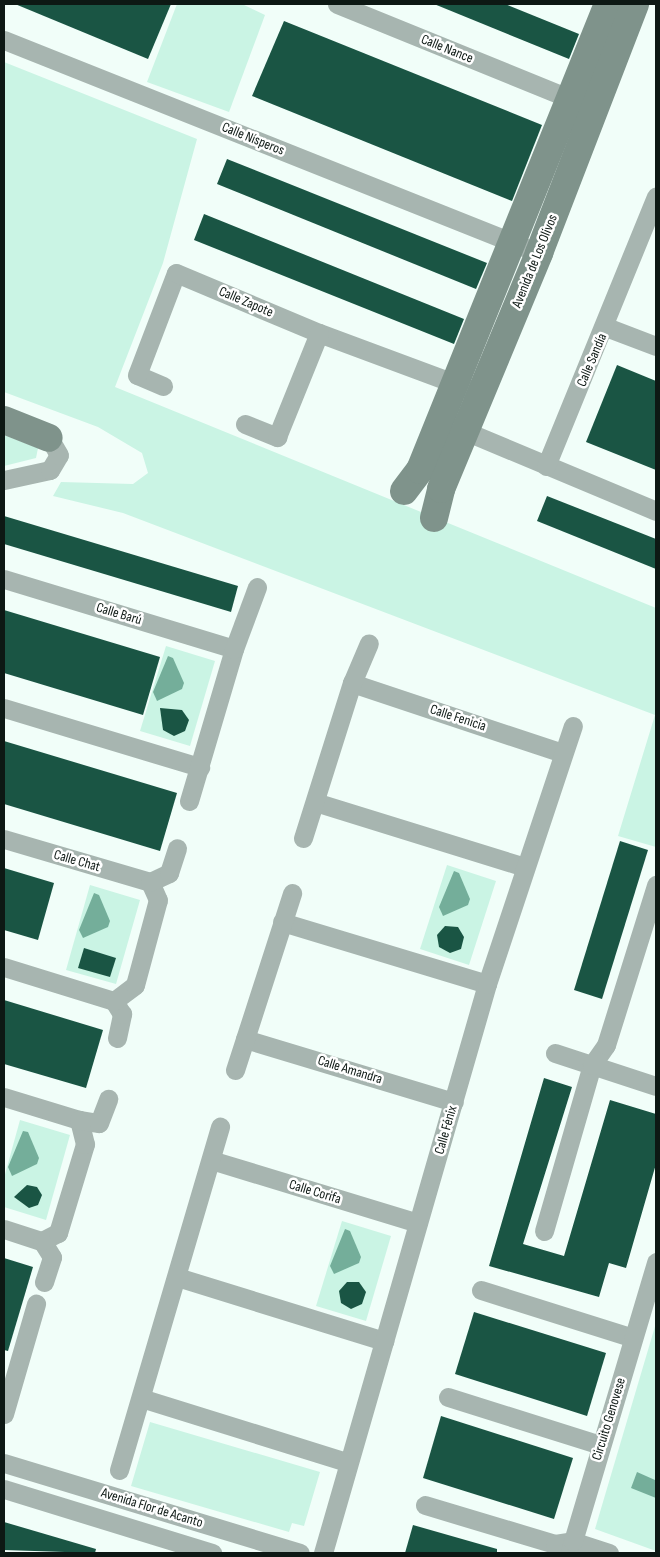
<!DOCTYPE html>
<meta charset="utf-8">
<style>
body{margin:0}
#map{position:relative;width:660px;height:1557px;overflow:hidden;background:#f1fef9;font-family:"Sofia Sans Condensed",sans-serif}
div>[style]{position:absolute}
.green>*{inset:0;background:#caf4e4}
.water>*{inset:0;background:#74ae9a}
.building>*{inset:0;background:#1a5544}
.street>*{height:19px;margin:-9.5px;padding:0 9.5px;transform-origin:9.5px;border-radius:9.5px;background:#a7b5b0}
.secondary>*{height:28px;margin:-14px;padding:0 14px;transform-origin:14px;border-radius:14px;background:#7f938b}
span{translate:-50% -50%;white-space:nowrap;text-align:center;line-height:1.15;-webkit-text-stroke:5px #fff;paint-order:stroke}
.street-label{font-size:14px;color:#0d1814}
.frame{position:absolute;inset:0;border:5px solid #0d1814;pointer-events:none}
</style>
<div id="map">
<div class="green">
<i style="clip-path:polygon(177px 4px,242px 4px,265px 15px,229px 112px,147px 82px)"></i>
<i style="clip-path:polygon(4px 62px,197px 139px,163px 263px,115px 387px,656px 608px,656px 847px,618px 836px,655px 715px,123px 513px,53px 496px,61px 482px,133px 484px,148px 473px,142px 453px,98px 427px,4px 392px)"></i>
<i style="clip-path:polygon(4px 435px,38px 448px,36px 458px,4px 466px)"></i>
<i style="clip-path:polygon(166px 646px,215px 661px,190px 746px,140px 731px)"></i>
<i style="clip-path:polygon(447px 865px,496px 881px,469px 965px,420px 949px)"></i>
<i style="clip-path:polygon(90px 885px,140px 900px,116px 984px,66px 970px)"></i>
<i style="clip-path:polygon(20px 1120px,70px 1135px,46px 1220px,4px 1207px,4px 1178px)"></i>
<i style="clip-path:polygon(342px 1221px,391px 1236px,366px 1321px,316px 1306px)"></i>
<i style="clip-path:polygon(656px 1323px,656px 1551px,595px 1529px)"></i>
<i style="clip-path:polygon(150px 1422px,320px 1472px,304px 1526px,292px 1523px,289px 1532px,131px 1486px)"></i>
</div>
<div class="water">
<i style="clip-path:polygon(168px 656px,173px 658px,184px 683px,182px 689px,157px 701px,153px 692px)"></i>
<i style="clip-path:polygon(454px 871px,459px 873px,470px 899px,468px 905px,443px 916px,439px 907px)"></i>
<i style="clip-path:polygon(94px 893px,99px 895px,110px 921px,108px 927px,83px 938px,79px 930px)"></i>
<i style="clip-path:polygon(23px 1131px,28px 1132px,39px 1158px,37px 1164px,12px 1176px,8px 1167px)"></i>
<i style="clip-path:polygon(345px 1229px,350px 1231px,361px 1257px,359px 1263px,334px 1274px,330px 1266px)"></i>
<i style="clip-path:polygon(637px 1472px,655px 1480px,656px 1476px,656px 1498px,631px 1488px)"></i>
</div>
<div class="building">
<i style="clip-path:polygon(15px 4px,171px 4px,148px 59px)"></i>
<i style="clip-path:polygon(434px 4px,505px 4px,579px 34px,569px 59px)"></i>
<i style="clip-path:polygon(284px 21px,542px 125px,512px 201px,252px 96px)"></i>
<i style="clip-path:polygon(227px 159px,487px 263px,476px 289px,217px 184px)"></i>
<i style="clip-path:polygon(204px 214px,464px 319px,454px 344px,194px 240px)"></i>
<i style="clip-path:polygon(617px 365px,656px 381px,656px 470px,586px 442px)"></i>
<i style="clip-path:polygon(547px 496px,656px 539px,656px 569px,537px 521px)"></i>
<i style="clip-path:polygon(4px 516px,238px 586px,231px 612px,4px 544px)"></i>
<i style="clip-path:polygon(4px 610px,160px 657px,143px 715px,4px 673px)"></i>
<i style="clip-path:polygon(160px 708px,182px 710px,189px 720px,185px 731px,174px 736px,163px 730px)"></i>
<i style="clip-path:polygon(4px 741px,177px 793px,160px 851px,4px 804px)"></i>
<i style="clip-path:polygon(620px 841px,648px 850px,602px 999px,574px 990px)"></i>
<i style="clip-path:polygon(4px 868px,54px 883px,38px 940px,4px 930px)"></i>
<i style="clip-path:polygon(445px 926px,458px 927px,464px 937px,461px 949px,450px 953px,439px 947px,437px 935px)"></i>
<i style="clip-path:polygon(84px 948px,116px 958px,110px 977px,78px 968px)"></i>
<i style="clip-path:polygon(4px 1000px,103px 1030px,86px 1088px,4px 1064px)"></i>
<i style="clip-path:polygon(544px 1078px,572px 1087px,523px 1244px,564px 1256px,610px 1100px,656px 1114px,656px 1164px,626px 1268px,609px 1263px,599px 1297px,489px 1266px)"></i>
<i style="clip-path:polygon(27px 1185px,37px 1187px,42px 1195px,38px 1205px,29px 1208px,14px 1197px)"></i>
<i style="clip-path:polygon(4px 1258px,33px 1267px,8px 1351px,4px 1350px)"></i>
<i style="clip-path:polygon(347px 1282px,359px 1282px,366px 1292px,362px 1304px,351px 1309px,341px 1303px,339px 1291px)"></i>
<i style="clip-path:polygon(474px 1312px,606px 1353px,587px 1416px,455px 1374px)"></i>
<i style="clip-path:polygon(441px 1416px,573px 1458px,554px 1519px,423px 1478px)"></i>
<i style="clip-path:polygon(4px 1522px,96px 1549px,95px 1553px,4px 1550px)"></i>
<i style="clip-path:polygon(413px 1525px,497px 1549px,497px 1553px,405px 1553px)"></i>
</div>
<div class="street">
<i style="left:337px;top:4px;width:263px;rotate:22.1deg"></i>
<i style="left:4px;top:40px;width:560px;rotate:21.71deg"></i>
<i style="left:606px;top:327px;width:53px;rotate:20.8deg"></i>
<i style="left:163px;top:386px;width:28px;rotate:-157deg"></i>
<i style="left:137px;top:375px;width:109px;rotate:-69.1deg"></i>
<i style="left:176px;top:273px;width:155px;rotate:22.8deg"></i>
<i style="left:319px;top:333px;width:155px;rotate:20.4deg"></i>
<i style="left:245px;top:424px;width:35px;rotate:22deg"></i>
<i style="left:277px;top:437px;width:112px;rotate:-68deg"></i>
<i style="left:465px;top:431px;width:207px;rotate:22.7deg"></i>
<i style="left:546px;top:466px;width:291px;rotate:-67.8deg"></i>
<i style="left:4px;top:480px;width:47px;rotate:-12.3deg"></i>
<i style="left:50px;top:470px;width:17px;rotate:-59deg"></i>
<i style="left:59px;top:455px;width:20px;rotate:-120deg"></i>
<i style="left:4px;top:579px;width:240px;rotate:16.9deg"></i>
<i style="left:352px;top:683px;width:222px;rotate:18.4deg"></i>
<i style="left:4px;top:708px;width:205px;rotate:16.8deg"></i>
<i style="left:189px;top:801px;width:159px;rotate:-73.5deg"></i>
<i style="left:234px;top:649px;width:66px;rotate:-69.6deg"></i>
<i style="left:315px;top:802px;width:220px;rotate:17.2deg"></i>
<i style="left:303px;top:838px;width:163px;rotate:-72.5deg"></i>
<i style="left:352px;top:683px;width:43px;rotate:-67deg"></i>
<i style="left:4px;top:839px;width:152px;rotate:16.4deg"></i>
<i style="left:282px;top:922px;width:214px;rotate:16.8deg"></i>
<i style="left:4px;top:967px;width:115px;rotate:17.2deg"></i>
<i style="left:117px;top:1038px;width:25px;rotate:-78deg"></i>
<i style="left:122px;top:1014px;width:15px;rotate:-122deg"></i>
<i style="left:114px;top:1001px;width:26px;rotate:-37deg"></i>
<i style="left:135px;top:985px;width:88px;rotate:-74.9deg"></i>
<i style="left:158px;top:900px;width:20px;rotate:-114deg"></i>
<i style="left:150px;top:882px;width:21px;rotate:-25deg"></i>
<i style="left:169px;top:873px;width:26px;rotate:-72deg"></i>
<i style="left:245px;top:1039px;width:218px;rotate:16.8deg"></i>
<i style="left:555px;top:1053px;width:106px;rotate:18.1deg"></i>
<i style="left:235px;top:1070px;width:186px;rotate:-72.1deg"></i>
<i style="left:4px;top:1097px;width:78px;rotate:17deg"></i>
<i style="left:211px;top:1160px;width:216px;rotate:16.9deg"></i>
<i style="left:4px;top:1229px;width:40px;rotate:18deg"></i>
<i style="left:544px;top:1231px;width:173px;rotate:-73.9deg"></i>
<i style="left:592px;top:1065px;width:24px;rotate:-55deg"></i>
<i style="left:606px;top:1045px;width:168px;rotate:-72.6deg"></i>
<i style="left:177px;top:1277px;width:217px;rotate:17.2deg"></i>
<i style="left:44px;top:1282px;width:26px;rotate:-72deg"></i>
<i style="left:52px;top:1257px;width:19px;rotate:-122deg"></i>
<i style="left:42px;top:1241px;width:18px;rotate:-27deg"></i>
<i style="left:58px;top:1233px;width:93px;rotate:-73.1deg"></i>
<i style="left:85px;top:1144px;width:25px;rotate:-104deg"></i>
<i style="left:79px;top:1120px;width:20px;rotate:9deg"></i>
<i style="left:99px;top:1123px;width:26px;rotate:-69deg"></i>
<i style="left:481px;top:1290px;width:159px;rotate:17.5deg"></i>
<i style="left:448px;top:1397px;width:159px;rotate:17.5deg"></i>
<i style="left:141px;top:1398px;width:216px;rotate:17.3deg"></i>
<i style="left:4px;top:1414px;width:115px;rotate:-73.8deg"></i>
<i style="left:4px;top:1463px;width:309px;rotate:16.9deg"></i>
<i style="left:119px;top:1470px;width:358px;rotate:-73.6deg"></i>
<i style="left:4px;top:1489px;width:218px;rotate:17.1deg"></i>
<i style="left:425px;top:1505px;width:136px;rotate:16.7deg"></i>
<i style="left:555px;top:1544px;width:18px;rotate:-9deg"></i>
<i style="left:573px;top:1541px;width:11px;rotate:105deg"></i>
<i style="left:323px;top:1553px;width:592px;rotate:-73.92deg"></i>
<i style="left:487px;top:984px;width:272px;rotate:-71.6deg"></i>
<i style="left:609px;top:1553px;width:38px;rotate:-162deg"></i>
<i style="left:573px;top:1541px;width:291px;rotate:-73.4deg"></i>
</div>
<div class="secondary">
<i style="left:4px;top:420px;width:48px;rotate:21.8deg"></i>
<i style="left:404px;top:491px;width:26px;rotate:-53deg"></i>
<i style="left:420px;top:470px;width:502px;rotate:-68.03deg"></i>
<i style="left:434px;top:518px;width:30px;rotate:-76deg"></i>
<i style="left:441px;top:489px;width:256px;rotate:-67.4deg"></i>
<i style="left:539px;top:253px;width:267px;rotate:-68.9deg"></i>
</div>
<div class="street-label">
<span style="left:447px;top:49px;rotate:22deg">Calle Nance</span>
<span style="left:253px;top:139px;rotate:22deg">Calle Nísperos</span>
<span style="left:535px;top:261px;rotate:-68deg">Avenida de Los Olivos</span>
<span style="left:246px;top:302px;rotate:23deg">Calle Zapote</span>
<span style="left:592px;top:360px;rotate:-67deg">Calle Sandía</span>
<span style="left:119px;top:614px;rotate:17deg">Calle Barú</span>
<span style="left:458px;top:718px;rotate:18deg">Calle Fenicia</span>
<span style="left:77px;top:861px;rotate:16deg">Calle Chat</span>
<span style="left:350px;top:1070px;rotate:17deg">Calle Amandra</span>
<span style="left:446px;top:1130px;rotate:-74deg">Calle Fénix</span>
<span style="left:315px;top:1192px;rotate:17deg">Calle Corifa</span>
<span style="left:609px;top:1419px;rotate:-73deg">Circuito Genovese</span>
<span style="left:152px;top:1508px;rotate:17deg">Avenida Flor de Acanto</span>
</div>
<div class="frame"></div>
</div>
